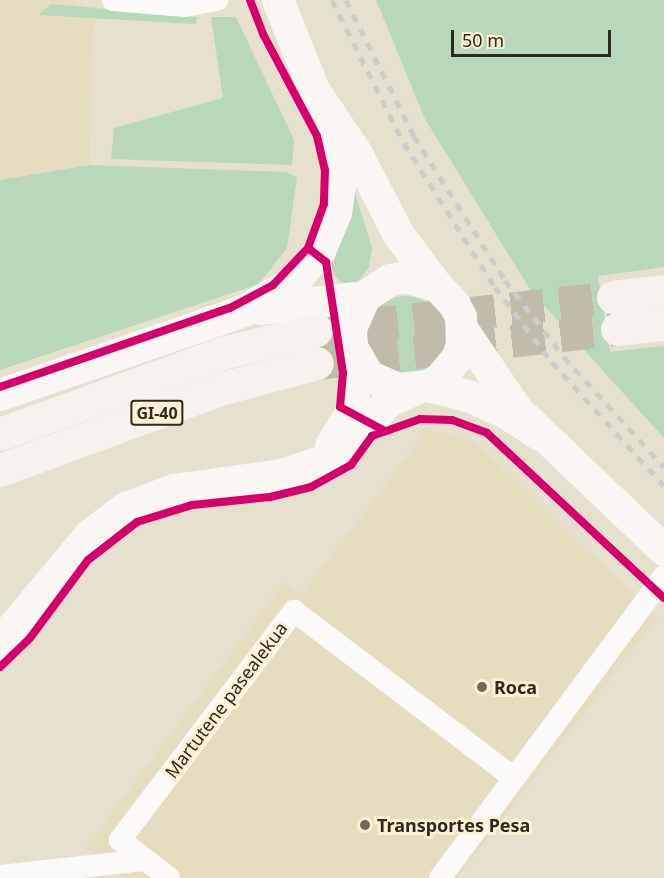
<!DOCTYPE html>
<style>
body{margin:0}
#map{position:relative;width:664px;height:878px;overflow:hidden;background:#e6e0cf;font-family:"Noto Sans",sans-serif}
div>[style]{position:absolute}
.built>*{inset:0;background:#e6dcc0}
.green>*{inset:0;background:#b8d7bb}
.round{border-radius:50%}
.primary-tunnel>*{height:33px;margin-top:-16.5px;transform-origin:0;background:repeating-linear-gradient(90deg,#c1bbac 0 33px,transparent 0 49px)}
.minor>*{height:22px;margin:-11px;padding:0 11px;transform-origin:11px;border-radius:11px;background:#fbfaf8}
.secondary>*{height:32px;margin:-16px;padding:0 16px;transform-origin:16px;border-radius:16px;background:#f9f6f4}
.primary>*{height:33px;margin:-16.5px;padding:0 16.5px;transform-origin:16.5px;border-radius:16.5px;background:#f7f2ee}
.rail>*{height:4.5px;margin-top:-2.25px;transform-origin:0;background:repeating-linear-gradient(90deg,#ceccc8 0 8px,transparent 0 16px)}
.cycleway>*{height:8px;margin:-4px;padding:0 4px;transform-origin:4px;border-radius:4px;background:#d6006c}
.dots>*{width:16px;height:16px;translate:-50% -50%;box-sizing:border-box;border:3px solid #fcf1d3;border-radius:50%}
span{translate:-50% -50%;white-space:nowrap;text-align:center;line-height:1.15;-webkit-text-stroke:6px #fcf1d3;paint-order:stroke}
.shield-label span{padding:2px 4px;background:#fcf1d3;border:2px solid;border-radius:4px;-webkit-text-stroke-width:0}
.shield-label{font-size:16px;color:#2d291e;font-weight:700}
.poi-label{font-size:18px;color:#2d291e;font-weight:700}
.left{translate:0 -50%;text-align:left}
.street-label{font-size:18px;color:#2d291e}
.scale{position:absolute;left:451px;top:30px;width:160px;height:27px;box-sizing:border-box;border:3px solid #2d291e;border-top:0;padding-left:8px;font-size:18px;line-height:21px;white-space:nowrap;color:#2d291e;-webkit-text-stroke:4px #fcf1d3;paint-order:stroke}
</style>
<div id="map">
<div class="built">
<i style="clip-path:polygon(0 0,68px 0,94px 9px,90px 165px,0 180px)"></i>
<i style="clip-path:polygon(428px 429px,475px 441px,657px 618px,457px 878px,125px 878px,86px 848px,284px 583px,301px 595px)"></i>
</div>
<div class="green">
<i style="clip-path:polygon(376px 0,664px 0,664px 267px,598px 276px,610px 352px,664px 346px,664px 438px,531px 291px,425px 119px)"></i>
<i style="clip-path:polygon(51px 4px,197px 17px,196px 24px,38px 15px)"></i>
<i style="clip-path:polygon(211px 17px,236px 17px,294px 140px,292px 165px,111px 159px,114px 128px,223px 98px)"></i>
<i style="clip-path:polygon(90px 165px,286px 172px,297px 177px,287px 248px,259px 284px,0 370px,0 180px)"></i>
<i style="clip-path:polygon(352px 183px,372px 248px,369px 267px,357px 283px,350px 284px,341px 282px,334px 275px,329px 257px)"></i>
<i class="round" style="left:367px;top:296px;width:78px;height:78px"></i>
</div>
<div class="primary-tunnel">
<i style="left:316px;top:330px;width:299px;rotate:-6.3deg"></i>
<i style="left:317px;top:363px;width:302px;rotate:-6.5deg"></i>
</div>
<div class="minor">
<i style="left:113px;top:0;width:72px;rotate:4.8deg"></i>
<i style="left:185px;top:6px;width:33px;rotate:-11deg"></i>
<i style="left:0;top:876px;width:147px;rotate:-6.3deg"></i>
<i style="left:169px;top:878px;width:62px;rotate:-142.2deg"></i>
<i style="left:120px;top:840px;width:288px;rotate:-52.8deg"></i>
<i style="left:294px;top:611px;width:276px;rotate:37.2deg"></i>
<i style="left:440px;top:878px;width:376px;rotate:-53.4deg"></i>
</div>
<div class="secondary">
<i style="left:278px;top:0;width:97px;rotate:68.2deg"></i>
<i style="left:314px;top:90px;width:77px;rotate:56.1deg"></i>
<i style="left:357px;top:154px;width:91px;rotate:62.6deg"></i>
<i style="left:399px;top:235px;width:64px;rotate:53.3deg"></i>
<i style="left:261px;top:309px;width:105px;rotate:-6.6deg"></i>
<i style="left:463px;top:330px;width:97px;rotate:56deg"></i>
<i style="left:517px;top:410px;width:203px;rotate:43.6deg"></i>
<i style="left:428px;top:386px;width:14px;rotate:-30deg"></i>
<i style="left:440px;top:379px;width:28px;rotate:-51deg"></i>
<i style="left:458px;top:357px;width:14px;rotate:-73deg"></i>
<i style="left:462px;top:344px;width:27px;rotate:-92deg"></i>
<i style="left:461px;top:317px;width:13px;rotate:-117deg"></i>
<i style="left:455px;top:305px;width:26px;rotate:-133deg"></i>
<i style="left:437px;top:286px;width:32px;rotate:-164deg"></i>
<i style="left:406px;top:277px;width:16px;rotate:169deg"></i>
<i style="left:390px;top:280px;width:30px;rotate:146deg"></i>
<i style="left:365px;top:297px;width:35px;rotate:114deg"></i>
<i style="left:351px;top:329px;width:18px;rotate:87deg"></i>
<i style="left:352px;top:347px;width:34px;rotate:60deg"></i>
<i style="left:369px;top:376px;width:32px;rotate:24deg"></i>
<i style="left:398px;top:389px;width:30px;rotate:-6deg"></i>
<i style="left:428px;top:386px;width:41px;rotate:14deg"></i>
<i style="left:468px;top:396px;width:42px;rotate:24.1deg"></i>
<i style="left:506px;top:413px;width:40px;rotate:32.9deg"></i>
<i style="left:0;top:395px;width:258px;rotate:-19deg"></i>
<i style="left:244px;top:311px;width:59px;rotate:-30.5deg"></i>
<i style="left:295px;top:281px;width:39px;rotate:-50deg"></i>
<i style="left:320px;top:251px;width:41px;rotate:-67.2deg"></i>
<i style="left:336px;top:213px;width:41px;rotate:-81.7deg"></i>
<i style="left:342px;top:172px;width:54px;rotate:-100.7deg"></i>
<i style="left:331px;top:446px;width:39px;rotate:-59deg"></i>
<i style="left:351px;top:413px;width:50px;rotate:-80.7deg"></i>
<i style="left:0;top:643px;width:141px;rotate:-50.2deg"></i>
<i style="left:90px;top:535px;width:45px;rotate:-36.9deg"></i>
<i style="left:126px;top:508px;width:51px;rotate:-20.6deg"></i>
<i style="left:174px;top:490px;width:109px;rotate:-7.9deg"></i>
<i style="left:282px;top:475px;width:55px;rotate:-19.1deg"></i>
<i style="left:334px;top:457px;width:27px;rotate:-39deg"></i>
<i style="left:355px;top:440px;width:50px;rotate:-49deg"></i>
<i style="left:388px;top:402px;width:29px;rotate:-25deg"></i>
</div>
<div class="primary">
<i style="left:613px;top:297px;width:51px;rotate:-6.7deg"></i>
<i style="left:617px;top:329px;width:47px;rotate:-6.1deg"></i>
<i style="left:0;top:434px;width:236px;rotate:-20deg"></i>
<i style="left:222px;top:353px;width:97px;rotate:-13.7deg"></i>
<i style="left:0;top:470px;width:238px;rotate:-20.2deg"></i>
<i style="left:223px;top:388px;width:97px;rotate:-14.9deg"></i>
</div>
<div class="rail">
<i style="left:332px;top:0;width:160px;rotate:63.3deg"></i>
<i style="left:404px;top:143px;width:170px;rotate:57.7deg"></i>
<i style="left:495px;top:287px;width:94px;rotate:52.8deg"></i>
<i style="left:552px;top:362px;width:167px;rotate:47.9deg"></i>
<i style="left:346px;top:0;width:152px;rotate:63.4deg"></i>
<i style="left:414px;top:136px;width:170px;rotate:57.7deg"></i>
<i style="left:505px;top:280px;width:97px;rotate:52.5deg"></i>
<i style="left:564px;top:357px;width:149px;rotate:47.7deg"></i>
</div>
<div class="cycleway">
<i style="left:250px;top:0;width:36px;rotate:69deg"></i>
<i style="left:263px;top:34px;width:115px;rotate:62.1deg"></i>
<i style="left:317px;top:136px;width:35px;rotate:77deg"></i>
<i style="left:325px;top:170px;width:34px;rotate:92deg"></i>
<i style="left:324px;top:204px;width:47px;rotate:110deg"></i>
<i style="left:308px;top:248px;width:23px;rotate:38deg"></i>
<i style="left:326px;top:262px;width:112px;rotate:81.3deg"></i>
<i style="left:343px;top:373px;width:34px;rotate:95deg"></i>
<i style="left:340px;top:407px;width:51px;rotate:28.1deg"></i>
<i style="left:0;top:387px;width:243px;rotate:-19deg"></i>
<i style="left:230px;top:308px;width:49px;rotate:-28.1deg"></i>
<i style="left:273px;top:285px;width:51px;rotate:-46.6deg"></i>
<i style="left:0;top:667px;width:42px;rotate:-44deg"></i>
<i style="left:30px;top:638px;width:97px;rotate:-53.4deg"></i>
<i style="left:88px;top:560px;width:62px;rotate:-37.8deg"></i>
<i style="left:137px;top:522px;width:58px;rotate:-17.2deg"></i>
<i style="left:192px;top:505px;width:78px;rotate:-5.9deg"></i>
<i style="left:270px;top:497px;width:42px;rotate:-13.7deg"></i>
<i style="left:311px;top:487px;width:46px;rotate:-28.8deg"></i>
<i style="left:351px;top:465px;width:36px;rotate:-54deg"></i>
<i style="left:372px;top:436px;width:51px;rotate:-19.5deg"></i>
<i style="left:420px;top:419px;width:32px;rotate:2deg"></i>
<i style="left:452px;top:420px;width:37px;rotate:20deg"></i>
<i style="left:487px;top:433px;width:242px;rotate:43deg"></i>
</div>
<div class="dots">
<i style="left:482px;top:687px;background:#6e695c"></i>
<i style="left:365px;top:825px;background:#6e695c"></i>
</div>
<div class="shield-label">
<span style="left:157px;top:413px">GI-40</span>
</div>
<div class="poi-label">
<span class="left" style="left:494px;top:687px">Roca</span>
<span class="left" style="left:377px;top:825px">Transportes Pesa</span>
</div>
<div class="street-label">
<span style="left:226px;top:700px;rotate:-53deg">Martutene pasealekua</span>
</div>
<div class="scale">50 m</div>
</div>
